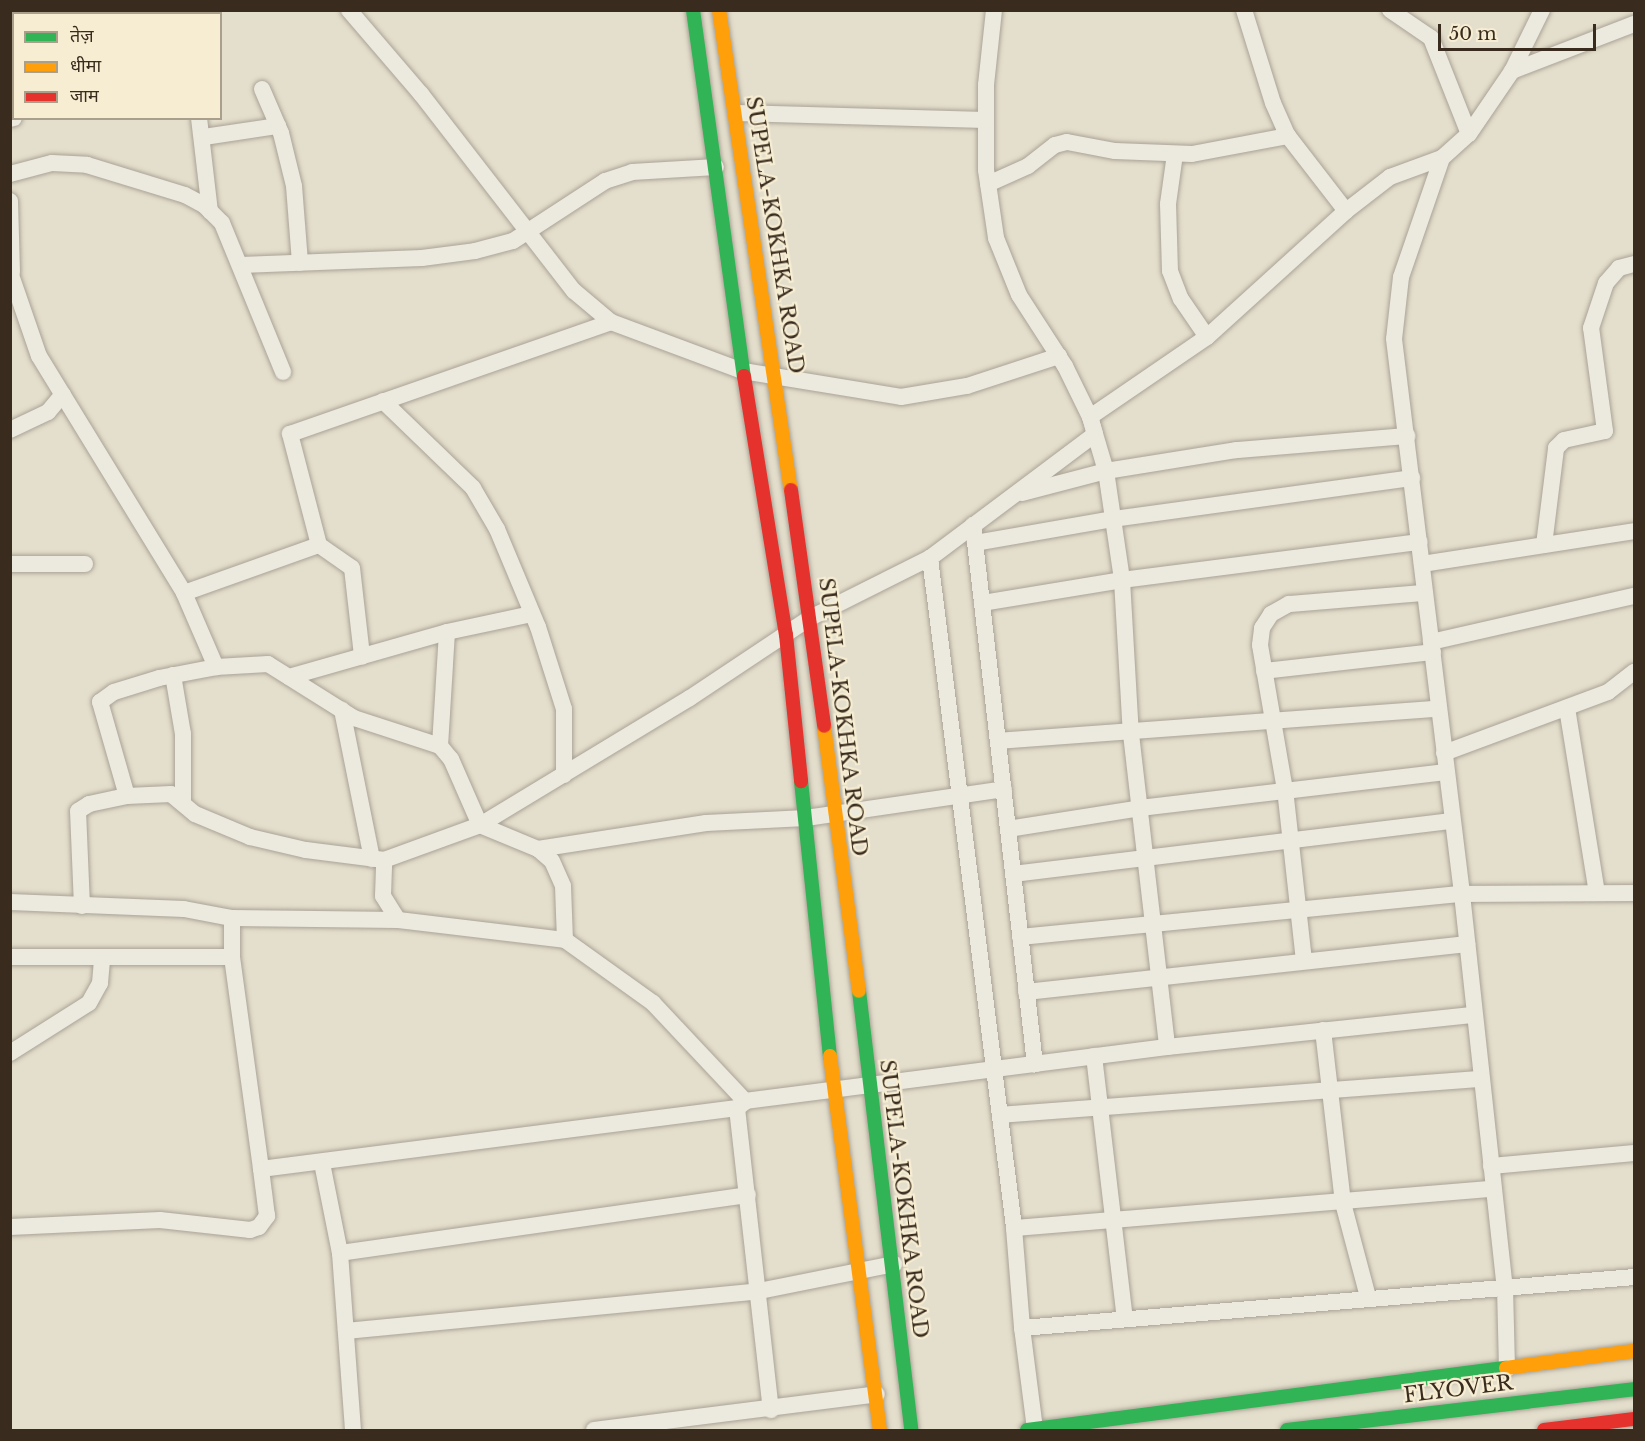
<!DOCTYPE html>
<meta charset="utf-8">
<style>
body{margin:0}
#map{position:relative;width:1645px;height:1441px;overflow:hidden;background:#e4decc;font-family:"Libre Baskerville","Noto Sans Devanagari",serif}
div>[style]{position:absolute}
.roads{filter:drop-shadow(0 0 2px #aaa396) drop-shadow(0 0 2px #aaa396)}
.street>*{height:16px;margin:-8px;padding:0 8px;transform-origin:8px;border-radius:8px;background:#ece9df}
.fast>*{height:14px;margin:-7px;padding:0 7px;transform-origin:7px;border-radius:7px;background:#30b455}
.slow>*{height:14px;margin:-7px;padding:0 7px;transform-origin:7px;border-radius:7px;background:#ff9f0a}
.jam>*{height:14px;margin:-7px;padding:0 7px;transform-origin:7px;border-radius:7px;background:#e5322d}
span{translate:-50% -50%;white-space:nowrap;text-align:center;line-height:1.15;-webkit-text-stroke:4.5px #f6edd2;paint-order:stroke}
.street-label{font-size:21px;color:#392b1d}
.frame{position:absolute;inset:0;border:12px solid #392b1d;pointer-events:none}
.legend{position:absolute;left:12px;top:12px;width:210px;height:108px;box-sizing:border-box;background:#f6edd2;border:2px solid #aa9f8a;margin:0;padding:8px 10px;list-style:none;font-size:18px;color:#392b1d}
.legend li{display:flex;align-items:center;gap:12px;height:30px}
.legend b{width:30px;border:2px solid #aa9f8a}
.scale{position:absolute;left:1438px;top:24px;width:158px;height:27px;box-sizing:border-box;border:3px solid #392b1d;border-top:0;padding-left:8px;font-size:18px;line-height:21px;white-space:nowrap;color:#392b1d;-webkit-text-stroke:4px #f6edd2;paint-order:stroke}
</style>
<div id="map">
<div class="roads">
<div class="street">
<i style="left:61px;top:10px;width:4px;rotate:76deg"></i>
<i style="left:349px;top:10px;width:111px;rotate:49.4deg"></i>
<i style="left:421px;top:94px;width:249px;rotate:52.2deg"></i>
<i style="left:574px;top:291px;width:48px;rotate:40deg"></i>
<i style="left:611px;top:322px;width:141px;rotate:20.4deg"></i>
<i style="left:743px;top:371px;width:160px;rotate:9.3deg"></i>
<i style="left:901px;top:397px;width:67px;rotate:-9.5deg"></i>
<i style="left:967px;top:386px;width:97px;rotate:-18.1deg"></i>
<i style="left:994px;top:10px;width:75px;rotate:96.1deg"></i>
<i style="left:986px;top:85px;width:85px;rotate:90deg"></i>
<i style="left:986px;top:170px;width:69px;rotate:81.6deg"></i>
<i style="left:996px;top:238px;width:61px;rotate:68deg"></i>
<i style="left:1019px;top:295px;width:85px;rotate:57.1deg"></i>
<i style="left:1065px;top:366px;width:57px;rotate:63.9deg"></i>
<i style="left:1090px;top:417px;width:56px;rotate:73.5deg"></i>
<i style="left:1106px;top:471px;width:110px;rotate:81.6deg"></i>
<i style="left:1122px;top:580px;width:154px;rotate:86.7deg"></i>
<i style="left:1131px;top:734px;width:315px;rotate:83.4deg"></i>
<i style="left:1244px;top:10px;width:97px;rotate:72.7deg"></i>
<i style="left:1273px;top:103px;width:36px;rotate:66deg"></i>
<i style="left:1288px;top:136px;width:95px;rotate:52.3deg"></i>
<i style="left:1390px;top:10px;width:50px;rotate:34.3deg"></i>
<i style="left:1431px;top:38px;width:103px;rotate:68.4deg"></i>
<i style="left:1512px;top:71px;width:131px;rotate:-21.1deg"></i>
<i style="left:262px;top:89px;width:48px;rotate:66.6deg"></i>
<i style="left:281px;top:133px;width:55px;rotate:76.2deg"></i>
<i style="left:294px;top:186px;width:77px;rotate:85.5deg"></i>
<i style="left:736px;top:113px;width:250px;rotate:1.6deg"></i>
<i style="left:199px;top:118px;width:94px;rotate:83.3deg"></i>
<i style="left:10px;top:119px;width:4px;rotate:-14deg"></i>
<i style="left:204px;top:137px;width:75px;rotate:-8.5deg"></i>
<i style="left:1175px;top:154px;width:50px;rotate:98deg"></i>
<i style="left:1168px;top:204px;width:67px;rotate:88.3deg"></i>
<i style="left:1170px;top:271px;width:30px;rotate:69deg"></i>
<i style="left:1181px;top:299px;width:46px;rotate:55.6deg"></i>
<i style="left:1442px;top:158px;width:126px;rotate:109deg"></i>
<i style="left:1401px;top:277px;width:62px;rotate:96.4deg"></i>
<i style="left:1394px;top:339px;width:559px;rotate:83.01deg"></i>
<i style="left:1462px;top:894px;width:395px;rotate:83.8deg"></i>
<i style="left:1505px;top:1287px;width:82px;rotate:88.6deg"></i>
<i style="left:10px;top:174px;width:43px;rotate:-14.7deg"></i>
<i style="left:52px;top:163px;width:35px;rotate:3deg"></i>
<i style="left:87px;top:165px;width:102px;rotate:17deg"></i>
<i style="left:185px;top:195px;width:21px;rotate:28deg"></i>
<i style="left:204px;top:205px;width:25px;rotate:45deg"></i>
<i style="left:222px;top:223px;width:161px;rotate:67.7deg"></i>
<i style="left:988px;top:184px;width:44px;rotate:-24.2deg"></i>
<i style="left:1028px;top:166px;width:34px;rotate:-38deg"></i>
<i style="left:1055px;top:145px;width:12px;rotate:-14deg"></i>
<i style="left:1067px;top:142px;width:49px;rotate:10.6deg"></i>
<i style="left:1115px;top:151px;width:77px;rotate:2.2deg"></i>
<i style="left:1192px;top:154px;width:98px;rotate:-10.6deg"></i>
<i style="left:10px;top:201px;width:71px;rotate:88.4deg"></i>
<i style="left:241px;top:265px;width:181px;rotate:-2.2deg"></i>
<i style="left:422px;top:258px;width:53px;rotate:-7.5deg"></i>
<i style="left:475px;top:251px;width:39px;rotate:-15deg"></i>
<i style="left:513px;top:241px;width:110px;rotate:-33.1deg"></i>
<i style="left:605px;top:181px;width:28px;rotate:-18deg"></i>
<i style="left:632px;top:172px;width:84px;rotate:-3.4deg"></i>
<i style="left:10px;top:272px;width:89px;rotate:71deg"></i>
<i style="left:39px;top:356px;width:278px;rotate:58.5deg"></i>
<i style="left:184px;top:593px;width:81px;rotate:66.6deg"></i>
<i style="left:216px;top:667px;width:52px;rotate:-3.3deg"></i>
<i style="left:268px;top:664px;width:102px;rotate:32.1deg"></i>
<i style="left:354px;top:718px;width:90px;rotate:18deg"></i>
<i style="left:440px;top:746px;width:17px;rotate:50deg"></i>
<i style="left:451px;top:759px;width:72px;rotate:66.3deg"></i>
<i style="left:480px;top:825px;width:245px;rotate:-31.2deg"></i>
<i style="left:690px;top:698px;width:144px;rotate:-33.7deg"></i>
<i style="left:810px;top:618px;width:134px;rotate:-26.6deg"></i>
<i style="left:930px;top:558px;width:206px;rotate:-36.9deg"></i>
<i style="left:1095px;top:434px;width:18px;rotate:-106deg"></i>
<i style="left:1090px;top:417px;width:142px;rotate:-34.4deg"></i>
<i style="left:1207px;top:337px;width:188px;rotate:-42.2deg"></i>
<i style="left:1346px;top:211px;width:56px;rotate:-37.7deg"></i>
<i style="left:1390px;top:177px;width:55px;rotate:-20.1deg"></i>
<i style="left:1442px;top:158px;width:36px;rotate:-42deg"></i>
<i style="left:1469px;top:134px;width:76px;rotate:-55.7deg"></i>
<i style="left:1512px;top:71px;width:68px;rotate:-63.8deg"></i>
<i style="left:383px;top:401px;width:125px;rotate:44deg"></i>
<i style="left:473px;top:488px;width:48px;rotate:59.7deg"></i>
<i style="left:497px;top:529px;width:106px;rotate:67.3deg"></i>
<i style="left:538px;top:627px;width:86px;rotate:72.4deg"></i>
<i style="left:564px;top:709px;width:66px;rotate:90deg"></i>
<i style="left:10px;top:430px;width:42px;rotate:-25.3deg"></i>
<i style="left:48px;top:412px;width:23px;rotate:-50deg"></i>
<i style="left:1022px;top:493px;width:87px;rotate:-14.7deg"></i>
<i style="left:1106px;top:471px;width:133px;rotate:-9.1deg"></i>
<i style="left:1237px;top:450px;width:171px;rotate:-4.7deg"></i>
<i style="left:973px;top:525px;width:543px;rotate:83.44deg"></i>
<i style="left:975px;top:543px;width:140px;rotate:-9.9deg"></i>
<i style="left:1113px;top:519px;width:302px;rotate:-7.8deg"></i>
<i style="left:319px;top:545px;width:40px;rotate:34.9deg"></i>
<i style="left:352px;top:568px;width:89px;rotate:83.5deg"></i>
<i style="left:1544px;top:545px;width:98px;rotate:-82.9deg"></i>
<i style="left:1556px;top:448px;width:11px;rotate:-45deg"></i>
<i style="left:1564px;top:440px;width:42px;rotate:-12.4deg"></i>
<i style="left:1605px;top:431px;width:104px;rotate:-97.7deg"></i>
<i style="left:1591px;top:328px;width:47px;rotate:-71.6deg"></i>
<i style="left:1606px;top:283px;width:20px;rotate:-49deg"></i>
<i style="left:1619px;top:268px;width:16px;rotate:-15deg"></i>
<i style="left:930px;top:558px;width:675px;rotate:82.85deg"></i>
<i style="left:1014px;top:1228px;width:100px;rotate:85.4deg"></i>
<i style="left:10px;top:564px;width:75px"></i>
<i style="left:1422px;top:564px;width:215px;rotate:-8.8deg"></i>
<i style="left:184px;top:593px;width:143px;rotate:-19.6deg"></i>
<i style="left:319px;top:545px;width:115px;rotate:-104.6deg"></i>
<i style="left:290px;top:434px;width:340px;rotate:-19.2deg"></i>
<i style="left:982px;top:603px;width:142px;rotate:-9.3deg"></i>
<i style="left:1122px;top:580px;width:300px;rotate:-7.3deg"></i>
<i style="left:1431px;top:642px;width:208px;rotate:-12.8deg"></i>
<i style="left:1264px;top:671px;width:170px;rotate:-6.4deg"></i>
<i style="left:173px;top:675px;width:60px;rotate:80.4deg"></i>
<i style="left:183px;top:734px;width:69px;rotate:90deg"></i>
<i style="left:289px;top:677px;width:164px;rotate:-15.9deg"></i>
<i style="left:447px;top:632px;width:87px;rotate:-12deg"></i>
<i style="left:1567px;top:708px;width:187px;rotate:80.8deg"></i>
<i style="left:342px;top:710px;width:152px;rotate:78.6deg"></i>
<i style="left:998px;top:741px;width:442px;rotate:-4.2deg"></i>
<i style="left:440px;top:746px;width:114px;rotate:-86.5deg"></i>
<i style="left:1444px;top:753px;width:175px;rotate:-20.4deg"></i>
<i style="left:1608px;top:692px;width:33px;rotate:-38deg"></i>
<i style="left:127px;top:796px;width:98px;rotate:-106deg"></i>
<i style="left:100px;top:702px;width:17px;rotate:-36deg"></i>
<i style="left:114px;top:692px;width:47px;rotate:-17.3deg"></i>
<i style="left:159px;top:678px;width:58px;rotate:-10.9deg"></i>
<i style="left:1008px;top:829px;width:134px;rotate:-9deg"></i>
<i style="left:1140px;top:808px;width:308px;rotate:-6.7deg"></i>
<i style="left:538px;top:849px;width:170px;rotate:-8.8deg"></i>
<i style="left:706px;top:823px;width:100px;rotate:-2.9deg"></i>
<i style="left:806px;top:818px;width:200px;rotate:-8.3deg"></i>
<i style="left:1013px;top:874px;width:442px;rotate:-6.9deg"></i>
<i style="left:10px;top:902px;width:174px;rotate:2.3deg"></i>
<i style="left:184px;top:909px;width:49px;rotate:10.6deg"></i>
<i style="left:232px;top:918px;width:166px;rotate:0.7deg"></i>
<i style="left:398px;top:920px;width:168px;rotate:6.8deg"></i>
<i style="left:565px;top:940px;width:108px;rotate:35.6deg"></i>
<i style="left:653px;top:1003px;width:134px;rotate:46.8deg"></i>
<i style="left:745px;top:1101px;width:425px;rotate:-7.3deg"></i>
<i style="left:1167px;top:1047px;width:309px;rotate:-6deg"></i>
<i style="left:82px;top:906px;width:95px;rotate:-92.4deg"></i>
<i style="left:78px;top:811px;width:13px;rotate:-32deg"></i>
<i style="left:89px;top:804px;width:39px;rotate:-12deg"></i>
<i style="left:127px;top:796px;width:44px;rotate:-2.6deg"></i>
<i style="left:171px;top:794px;width:31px;rotate:40deg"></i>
<i style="left:195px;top:814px;width:60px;rotate:22.7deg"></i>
<i style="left:250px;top:837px;width:57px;rotate:13.1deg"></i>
<i style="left:306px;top:850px;width:79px;rotate:7.3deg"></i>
<i style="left:232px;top:918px;width:39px;rotate:90deg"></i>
<i style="left:232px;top:957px;width:214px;rotate:82.2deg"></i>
<i style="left:261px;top:1169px;width:480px;rotate:-7.3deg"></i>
<i style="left:398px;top:920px;width:28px;rotate:-122deg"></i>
<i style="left:383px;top:896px;width:36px;rotate:-88deg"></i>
<i style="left:384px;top:860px;width:102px;rotate:-20deg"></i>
<i style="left:480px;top:825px;width:63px;rotate:22.5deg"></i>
<i style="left:538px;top:849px;width:18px;rotate:41deg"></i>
<i style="left:552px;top:861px;width:27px;rotate:66deg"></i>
<i style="left:563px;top:886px;width:54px;rotate:87.9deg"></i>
<i style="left:1020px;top:937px;width:444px;rotate:-5.6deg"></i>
<i style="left:1462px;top:894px;width:172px;rotate:-0.3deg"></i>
<i style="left:10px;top:957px;width:222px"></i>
<i style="left:1304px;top:961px;width:172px;rotate:-96.3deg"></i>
<i style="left:1285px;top:790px;width:147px;rotate:-99.8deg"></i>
<i style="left:1260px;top:645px;width:17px;rotate:-83deg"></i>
<i style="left:1262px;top:628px;width:17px;rotate:-57deg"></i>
<i style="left:1271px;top:614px;width:21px;rotate:-29deg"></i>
<i style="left:1289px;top:604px;width:135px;rotate:-4.7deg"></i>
<i style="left:1026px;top:992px;width:444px;rotate:-6.2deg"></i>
<i style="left:1323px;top:1030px;width:174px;rotate:83.4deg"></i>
<i style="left:1343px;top:1203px;width:97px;rotate:75.1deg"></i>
<i style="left:10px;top:1053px;width:93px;rotate:-32.3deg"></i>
<i style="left:89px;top:1003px;width:23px;rotate:-61deg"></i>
<i style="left:100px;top:983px;width:24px;rotate:-85deg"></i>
<i style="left:1094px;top:1056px;width:264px;rotate:83.3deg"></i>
<i style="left:745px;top:1102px;width:10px;rotate:143deg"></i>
<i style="left:737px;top:1108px;width:304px;rotate:83.6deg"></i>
<i style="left:1000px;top:1115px;width:482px;rotate:-4.3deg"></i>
<i style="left:322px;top:1163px;width:92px;rotate:78.7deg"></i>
<i style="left:340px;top:1253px;width:177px;rotate:85.8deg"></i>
<i style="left:1491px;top:1166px;width:144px;rotate:-5.2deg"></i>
<i style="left:10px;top:1227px;width:150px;rotate:-2.7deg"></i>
<i style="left:160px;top:1220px;width:91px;rotate:6.3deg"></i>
<i style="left:250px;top:1230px;width:9px;rotate:-18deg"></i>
<i style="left:259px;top:1227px;width:14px;rotate:-54deg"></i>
<i style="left:267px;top:1216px;width:47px;rotate:-97.3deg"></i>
<i style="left:1014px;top:1228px;width:481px;rotate:-4.7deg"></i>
<i style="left:340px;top:1253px;width:412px;rotate:-8.1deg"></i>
<i style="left:346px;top:1331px;width:415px;rotate:-5.5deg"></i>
<i style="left:759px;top:1291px;width:138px;rotate:-11.3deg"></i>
<i style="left:1035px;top:1429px;width:102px;rotate:-97.3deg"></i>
<i style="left:1022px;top:1328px;width:614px;rotate:-4.76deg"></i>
<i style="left:594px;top:1430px;width:285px;rotate:-7.2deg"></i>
</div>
<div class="fast">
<i style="left:693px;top:10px;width:370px;rotate:82.1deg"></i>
<i style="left:801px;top:781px;width:277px;rotate:84deg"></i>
<i style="left:859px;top:991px;width:442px;rotate:83.2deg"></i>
<i style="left:1027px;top:1430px;width:483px;rotate:-7.4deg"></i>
<i style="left:1287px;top:1430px;width:349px;rotate:-6.7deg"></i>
</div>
<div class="slow">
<i style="left:719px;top:10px;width:485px;rotate:81.5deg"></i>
<i style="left:824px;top:726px;width:267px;rotate:82.5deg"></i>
<i style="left:830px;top:1056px;width:377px;rotate:82.4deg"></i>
<i style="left:1506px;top:1368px;width:129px;rotate:-7.6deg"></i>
</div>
<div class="jam">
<i style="left:744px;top:376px;width:262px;rotate:80.8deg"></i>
<i style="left:786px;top:635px;width:147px;rotate:84.1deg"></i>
<i style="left:791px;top:490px;width:238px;rotate:82deg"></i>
<i style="left:1544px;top:1430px;width:91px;rotate:-7deg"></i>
</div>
</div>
<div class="street-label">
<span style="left:775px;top:235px;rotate:81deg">SUPELA-KOKHKA ROAD</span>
<span style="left:843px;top:717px;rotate:83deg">SUPELA-KOKHKA ROAD</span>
<span style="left:904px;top:1199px;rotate:83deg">SUPELA-KOKHKA ROAD</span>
<span style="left:1458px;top:1389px;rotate:-7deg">FLYOVER</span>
</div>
<div class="frame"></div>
<ul class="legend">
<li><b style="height:8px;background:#30b455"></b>तेज़</li>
<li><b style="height:8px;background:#ff9f0a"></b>धीमा</li>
<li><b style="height:8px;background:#e5322d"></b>जाम</li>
</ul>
<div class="scale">50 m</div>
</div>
